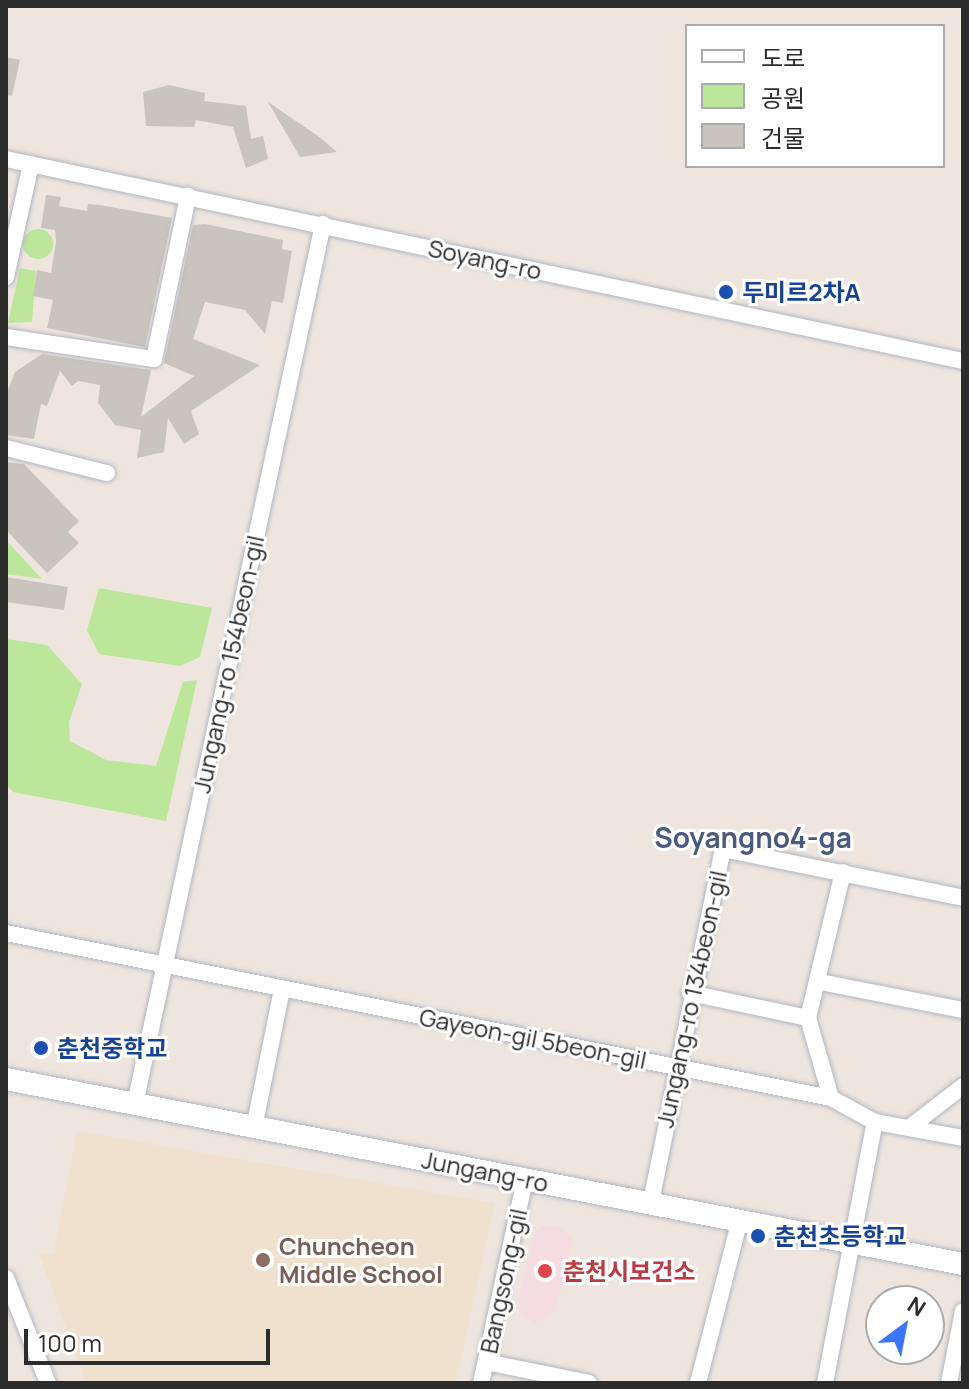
<!DOCTYPE html>
<meta charset="utf-8">
<style>
body{margin:0}
#map{position:relative;width:969px;height:1389px;overflow:hidden;background:#eee6de;font-family:Manrope,"Noto Sans KR",sans-serif}
div>[style]{position:absolute}
.education>*{inset:0;background:#f0e1ce}
.medical>*{inset:0;background:#f5dce0}
.green>*{inset:0;background:#bce699}
.round{border-radius:50%}
.building>*{inset:0;background:#c9c4bd}
.roads{filter:drop-shadow(0 0 2px #b2b6c0) drop-shadow(0 0 2px #b2b6c0)}
.street>*{height:16px;margin:-8px;padding:0 8px;transform-origin:8px;border-radius:8px;background:#fff}
.secondary>*{height:22px;margin:-11px;padding:0 11px;transform-origin:11px;border-radius:11px;background:#fff}
.dots>*{width:22px;height:22px;translate:-50% -50%;box-sizing:border-box;border:4px solid #fff;border-radius:50%}
span{translate:-50% -50%;white-space:nowrap;text-align:center;line-height:1.15;-webkit-text-stroke:6px #fff;paint-order:stroke}
.street-label{font-size:24px;color:#2c2c2c}
.transit-label{font-size:24px;color:#164399;font-weight:700}
.left{translate:0 -50%;text-align:left}
.education-label{font-size:24px;color:#785e54;font-weight:700}
.health-label{font-size:24px;color:#be3a42;font-weight:700}
.quarter-label{font-size:28px;color:#4a5a7f;font-weight:700}
.frame{position:absolute;inset:0;border:8px solid #2c2c2c;pointer-events:none}
.legend{position:absolute;left:685px;top:24px;width:260px;height:144px;box-sizing:border-box;background:#fff;border:2px solid #ababab;margin:0;padding:10px 14px;list-style:none;font-size:24px;color:#2c2c2c}
.legend li{display:flex;align-items:center;gap:16px;height:40px}
.legend b{width:40px;border:2px solid #ababab}
.north{position:absolute;left:865px;top:1285px;width:80px;height:80px;box-sizing:border-box;background:#fff;border:2px solid #ababab;border-radius:50%;rotate:32deg;font-size:22px;font-weight:700;line-height:32px;text-align:center;color:#2c2c2c}
.north::after{content:'';display:block;margin:auto;width:28px;height:36px;background:#3b74ff;clip-path:polygon(50% 0,100% 100%,50% 72%,0 100%)}
.scale{position:absolute;left:24px;top:1329px;width:246px;height:36px;box-sizing:border-box;border:4px solid #2c2c2c;border-top:0;padding-left:10px;font-size:24px;line-height:28px;white-space:nowrap;color:#2c2c2c;-webkit-text-stroke:6px #fff;paint-order:stroke}
</style>
<div id="map">
<div class="education">
<i style="clip-path:polygon(77px 1131px,495px 1203px,456px 1383px,86px 1383px,39px 1254px,53px 1254px)"></i>
</div>
<div class="medical">
<i style="clip-path:polygon(544px 1225px,561px 1227px,573px 1241px,556px 1310px,534px 1323px,520px 1312px,518px 1301px,535px 1231px)"></i>
</div>
<div class="green">
<i class="round" style="left:23px;top:229px;width:30px;height:30px"></i>
<i style="clip-path:polygon(20px 268px,36px 271px,32px 322px,8px 323px)"></i>
<i style="clip-path:polygon(6px 540px,42px 579px,6px 574px)"></i>
<i style="clip-path:polygon(99px 588px,212px 608px,200px 657px,180px 666px,99px 654px,87px 630px)"></i>
<i style="clip-path:polygon(6px 639px,47px 645px,82px 684px,69px 722px,70px 741px,106px 760px,156px 766px,183px 682px,197px 680px,166px 821px,13px 792px,6px 784px)"></i>
</div>
<div class="building">
<i style="clip-path:polygon(6px 57px,20px 60px,12px 96px,6px 95px)"></i>
<i style="clip-path:polygon(169px 85px,205px 93px,204px 101px,246px 106px,251px 139px,263px 136px,268px 159px,246px 168px,233px 127px,196px 120px,194px 127px,146px 126px,143px 92px)"></i>
<i style="clip-path:polygon(268px 102px,318px 136px,337px 152px,300px 157px)"></i>
<i style="clip-path:polygon(46px 195px,61px 197px,59px 206px,87px 211px,88px 204px,100px 205px,172px 218px,145px 347px,47px 328px,53px 300px,33px 296px,37px 270px,51px 273px,56px 242px,55px 230px,41px 228px)"></i>
<i style="clip-path:polygon(205px 224px,283px 240px,282px 249px,292px 251px,283px 303px,272px 301px,265px 334px,245px 310px,205px 302px,193px 339px,260px 365px,191px 411px,199px 434px,184px 444px,168px 418px,164px 452px,137px 458px,141px 430px,115px 425px,98px 403px,100px 385px,78px 381px,72px 386px,60px 371px,47px 406px,41px 404px,34px 439px,6px 435px,6px 395px,15px 372px,42px 354px,151px 370px,141px 417px,194px 376px,164px 363px,193px 225px)"></i>
<i style="clip-path:polygon(6px 462px,24px 464px,79px 521px,68px 532px,79px 543px,47px 573px,6px 530px)"></i>
<i style="clip-path:polygon(6px 577px,68px 587px,64px 610px,6px 602px)"></i>
</div>
<div class="roads">
<div class="street">
<i style="left:6px;top:159px;width:978px;rotate:11.92deg"></i>
<i style="left:6px;top:277px;width:116px;rotate:-77.5deg"></i>
<i style="left:6px;top:337px;width:150px;rotate:8.5deg"></i>
<i style="left:154px;top:359px;width:167px;rotate:-78.2deg"></i>
<i style="left:6px;top:448px;width:104px;rotate:13.9deg"></i>
<i style="left:6px;top:933px;width:841px;rotate:11.31deg"></i>
<i style="left:831px;top:1098px;width:50px;rotate:28.6deg"></i>
<i style="left:875px;top:1122px;width:89px;rotate:10.3deg"></i>
<i style="left:820px;top:982px;width:146px;rotate:11.1deg"></i>
<i style="left:690px;top:993px;width:121px;rotate:12deg"></i>
<i style="left:831px;top:1098px;width:83px;rotate:-106deg"></i>
<i style="left:808px;top:1018px;width:150px;rotate:-76.5deg"></i>
<i style="left:135px;top:1104px;width:900px;rotate:-77.94deg"></i>
<i style="left:910px;top:1127px;width:67px;rotate:-37.7deg"></i>
<i style="left:254px;top:1128px;width:142px;rotate:-78.6deg"></i>
<i style="left:651px;top:1202px;width:360px;rotate:-78.5deg"></i>
<i style="left:723px;top:849px;width:245px;rotate:11.5deg"></i>
<i style="left:6px;top:1278px;width:113px;rotate:68.2deg"></i>
<i style="left:486px;top:1362px;width:105px;rotate:11.5deg"></i>
<i style="left:481px;top:1383px;width:209px;rotate:-77.8deg"></i>
<i style="left:698px;top:1383px;width:168px;rotate:-75.6deg"></i>
<i style="left:825px;top:1383px;width:266px;rotate:-79.2deg"></i>
<i style="left:949px;top:1383px;width:73px;rotate:-79deg"></i>
</div>
<div class="secondary">
<i style="left:6px;top:1079px;width:975px;rotate:10.94deg"></i>
</div>
</div>
<div class="dots">
<i style="left:726px;top:292px;background:#1a4fb4"></i>
<i style="left:41px;top:1048px;background:#1a4fb4"></i>
<i style="left:758px;top:1236px;background:#1a4fb4"></i>
<i style="left:263px;top:1260px;background:#8d6e63"></i>
<i style="left:545px;top:1271px;background:#e0444e"></i>
</div>
<div class="street-label">
<span style="left:485px;top:259px;rotate:12deg">Soyang-ro</span>
<span style="left:228px;top:664px;rotate:-78deg">Jungang-ro 154beon-gil</span>
<span style="left:691px;top:999px;rotate:-78deg">Jungang-ro 134beon-gil</span>
<span style="left:533px;top:1038px;rotate:11deg">Gayeon-gil 5beon-gil</span>
<span style="left:485px;top:1171px;rotate:11deg">Jungang-ro</span>
<span style="left:503px;top:1281px;rotate:-78deg">Bangsong-gil</span>
</div>
<div class="transit-label">
<span class="left" style="left:742px;top:292px">두미르2차A</span>
<span class="left" style="left:57px;top:1048px">춘천중학교</span>
<span class="left" style="left:774px;top:1236px">춘천초등학교</span>
</div>
<div class="education-label">
<span class="left" style="left:279px;top:1260px">Chuncheon<br>Middle School</span>
</div>
<div class="health-label">
<span class="left" style="left:563px;top:1271px">춘천시보건소</span>
</div>
<div class="quarter-label">
<span style="left:753px;top:837px">Soyangno4-ga</span>
</div>
<div class="frame"></div>
<ul class="legend">
<li><b style="height:10px;background:#fff"></b>도로</li>
<li><b style="height:22px;background:#bce699"></b>공원</li>
<li><b style="height:22px;background:#c9c4bd"></b>건물</li>
</ul>
<div class="north">N</div>
<div class="scale">100 m</div>
</div>
